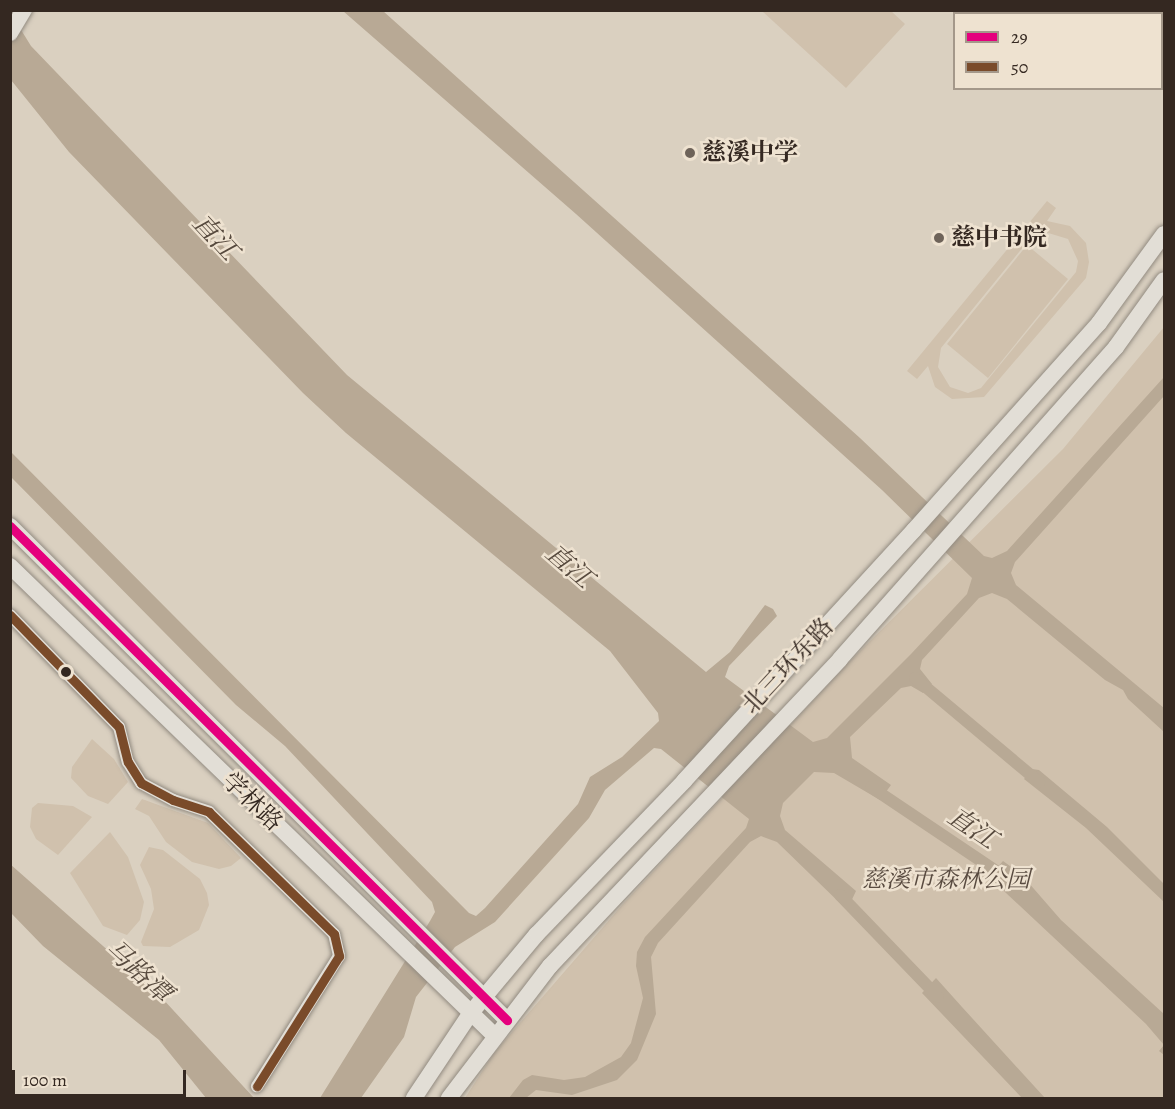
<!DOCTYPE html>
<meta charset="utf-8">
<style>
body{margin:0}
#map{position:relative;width:1175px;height:1109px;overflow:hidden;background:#dad0c0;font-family:Alegreya,"Noto Serif SC",serif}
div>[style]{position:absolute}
.green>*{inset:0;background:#d0c1ad}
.water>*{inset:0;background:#b8a995}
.canal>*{height:12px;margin:-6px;padding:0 6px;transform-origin:6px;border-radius:6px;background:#b8a995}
.roads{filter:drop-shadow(0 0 2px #928b81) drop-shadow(0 0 2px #928b81)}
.minor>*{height:12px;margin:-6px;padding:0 6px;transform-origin:6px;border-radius:6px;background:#e2ded6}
.secondary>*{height:16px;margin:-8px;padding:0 8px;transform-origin:8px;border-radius:8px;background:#e2ded6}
.bus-1>*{height:9px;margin:-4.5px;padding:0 4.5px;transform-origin:4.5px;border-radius:4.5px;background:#e5007d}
.bus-2>*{height:9px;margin:-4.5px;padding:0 4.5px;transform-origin:4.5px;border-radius:4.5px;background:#7a4b2a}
.dots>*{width:16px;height:16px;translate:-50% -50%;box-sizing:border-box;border:3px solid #eee2d0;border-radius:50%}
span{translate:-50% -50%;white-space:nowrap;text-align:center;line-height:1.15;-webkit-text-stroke:5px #eee2d0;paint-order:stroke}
.poi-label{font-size:24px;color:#342821;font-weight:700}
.left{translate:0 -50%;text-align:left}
.street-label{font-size:24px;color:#342821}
.park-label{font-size:24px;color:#594b40;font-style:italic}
.water-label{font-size:26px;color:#574a3e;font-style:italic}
.frame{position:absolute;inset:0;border:12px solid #342821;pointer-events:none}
.legend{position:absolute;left:953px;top:12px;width:210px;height:78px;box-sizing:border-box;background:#eee2d0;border:2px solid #a4988a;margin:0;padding:8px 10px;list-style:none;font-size:18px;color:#342821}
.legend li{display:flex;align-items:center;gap:12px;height:30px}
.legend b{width:30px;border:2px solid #a4988a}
.scale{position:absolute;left:12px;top:1070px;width:174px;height:27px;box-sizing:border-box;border:3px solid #342821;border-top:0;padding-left:8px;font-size:18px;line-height:21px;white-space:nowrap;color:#342821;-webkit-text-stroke:4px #eee2d0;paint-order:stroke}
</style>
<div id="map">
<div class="green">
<i style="clip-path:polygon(762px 11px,891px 11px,905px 24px,846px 88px)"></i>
<i style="clip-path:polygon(evenodd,1047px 201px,1056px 208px,1047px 221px,1070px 226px,1086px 243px,1089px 262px,1086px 278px,984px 397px,952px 399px,935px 387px,928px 366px,917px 379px,907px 371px,1047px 201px,1045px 232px,1068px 239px,1078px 261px,1076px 272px,981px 388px,968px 393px,950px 387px,938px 367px,941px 348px,1028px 241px,1045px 232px)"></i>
<i style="clip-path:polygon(1027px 245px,1068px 279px,988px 378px,947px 344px)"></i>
<i style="clip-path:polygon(1164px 327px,1164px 1098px,465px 1098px,494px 1053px,623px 904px,850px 661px,1063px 449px)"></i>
<i style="clip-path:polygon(92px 739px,114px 759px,128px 782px,108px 804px,88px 796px,71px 778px,72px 767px)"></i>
<i style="clip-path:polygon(142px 799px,208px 823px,241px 858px,231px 866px,219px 869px,192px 862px,166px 842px,149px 816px,135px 809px)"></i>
<i style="clip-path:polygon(38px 803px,73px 806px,92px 817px,58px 855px,36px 839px,30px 827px,32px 808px)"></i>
<i style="clip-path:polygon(110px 832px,128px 857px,144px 902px,140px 920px,127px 935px,103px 926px,70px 873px)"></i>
<i style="clip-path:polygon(149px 847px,163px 850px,200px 879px,207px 893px,209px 905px,199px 930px,170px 947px,143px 946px,141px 942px,154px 909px,151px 889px,140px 865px)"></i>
</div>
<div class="water">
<i style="clip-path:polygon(343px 11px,383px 11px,860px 438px,984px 556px,992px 558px,1007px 551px,1164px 377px,1164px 396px,1015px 562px,1011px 573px,1016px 585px,1164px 708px,1164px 732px,1128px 699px,1123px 690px,1105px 680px,1007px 599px,992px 593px,979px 598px,922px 660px,920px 669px,932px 684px,923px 693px,911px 686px,901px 688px,850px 737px,852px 758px,891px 785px,880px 800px,834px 773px,814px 772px,783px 803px,780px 816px,785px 830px,856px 891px,847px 910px,777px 842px,761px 836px,750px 842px,658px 943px,651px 957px,656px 1014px,637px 1060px,617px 1080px,572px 1095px,536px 1090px,526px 1098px,509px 1098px,523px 1080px,532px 1075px,564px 1080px,585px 1077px,621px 1057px,631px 1043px,643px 998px,636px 966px,637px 952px,645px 937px,746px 828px,749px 819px,661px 749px,654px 748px,605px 790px,589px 818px,495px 922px,455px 947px,416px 997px,404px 1037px,361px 1098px,320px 1098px,430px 921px,435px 912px,432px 902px,285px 746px,236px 705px,11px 477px,11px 452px,469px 913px,476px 916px,485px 908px,578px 804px,590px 777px,622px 757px,659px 721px,658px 713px,610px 651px,346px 433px,303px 393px,69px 152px,11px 80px,10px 12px,31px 46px,347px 375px,706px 672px,730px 652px,765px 605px,773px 609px,777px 616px,729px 666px,725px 677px,813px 742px,827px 738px,911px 654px,967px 594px,972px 578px,882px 490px,576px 214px)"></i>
<i style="clip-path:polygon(1032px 769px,1039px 770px,1107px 827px,1164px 884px,1164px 902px,1086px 828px,1024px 779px)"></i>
<i style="clip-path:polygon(1003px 861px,1021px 874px,1061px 920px,1164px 1014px,1164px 1055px,1159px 1051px,1164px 1045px,1146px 1024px,989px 877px)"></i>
<i style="clip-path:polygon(10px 864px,162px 998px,254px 1098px,206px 1098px,159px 1040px,43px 946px,11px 913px)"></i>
<i style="clip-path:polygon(936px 978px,962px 1007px,1045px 1098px,1022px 1098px,922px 993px)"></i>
</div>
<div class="canal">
<i style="left:915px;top:678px;width:162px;rotate:40deg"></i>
<i style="left:871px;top:787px;width:165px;rotate:33.9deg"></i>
<i style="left:840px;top:895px;width:141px;rotate:46.1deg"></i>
</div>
<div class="roads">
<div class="minor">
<i style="left:10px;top:615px;width:156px;rotate:45.8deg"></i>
<i style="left:119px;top:727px;width:36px;rotate:76deg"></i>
<i style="left:128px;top:762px;width:25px;rotate:58deg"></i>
<i style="left:141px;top:783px;width:36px;rotate:28deg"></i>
<i style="left:173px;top:800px;width:38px;rotate:18deg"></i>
<i style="left:209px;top:812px;width:175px;rotate:44.3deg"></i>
<i style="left:334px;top:934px;width:23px;rotate:77deg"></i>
<i style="left:339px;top:956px;width:154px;rotate:122.2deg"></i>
</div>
<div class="secondary">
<i style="left:10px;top:33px;width:27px;rotate:-59deg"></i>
<i style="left:10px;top:526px;width:701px;rotate:44.83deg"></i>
<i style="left:10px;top:566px;width:675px;rotate:44.1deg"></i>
<i style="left:414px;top:1098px;width:101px;rotate:-56.3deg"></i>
<i style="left:470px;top:1014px;width:104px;rotate:-50.1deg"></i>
<i style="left:537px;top:934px;width:212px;rotate:-46.1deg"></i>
<i style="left:684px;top:781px;width:340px;rotate:-47.5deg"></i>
<i style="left:914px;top:530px;width:278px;rotate:-48.2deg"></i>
<i style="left:1099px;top:323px;width:110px;rotate:-53.9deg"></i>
<i style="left:449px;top:1098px;width:166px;rotate:-52.6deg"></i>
<i style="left:550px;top:966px;width:422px;rotate:-46.6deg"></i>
<i style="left:840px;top:659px;width:417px;rotate:-48.5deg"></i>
<i style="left:1116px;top:347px;width:82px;rotate:-54.4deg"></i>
</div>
</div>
<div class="bus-1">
<i style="left:10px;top:526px;width:701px;rotate:44.83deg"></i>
</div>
<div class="bus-2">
<i style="left:10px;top:615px;width:156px;rotate:45.8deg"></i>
<i style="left:119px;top:727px;width:36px;rotate:76deg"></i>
<i style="left:128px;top:762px;width:25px;rotate:58deg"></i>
<i style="left:141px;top:783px;width:36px;rotate:28deg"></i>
<i style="left:173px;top:800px;width:38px;rotate:18deg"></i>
<i style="left:209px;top:812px;width:175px;rotate:44.3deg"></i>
<i style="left:334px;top:934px;width:23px;rotate:77deg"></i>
<i style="left:339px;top:956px;width:154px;rotate:122.2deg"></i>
</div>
<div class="dots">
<i style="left:690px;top:153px;background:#6e6359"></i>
<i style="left:939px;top:238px;background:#6e6359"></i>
<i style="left:66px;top:672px;background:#342821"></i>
</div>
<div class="poi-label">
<span class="left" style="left:702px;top:153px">慈溪中学</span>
<span class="left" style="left:951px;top:238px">慈中书院</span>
</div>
<div class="street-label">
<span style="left:788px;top:666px;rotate:-47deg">北三环东路</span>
<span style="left:252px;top:802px;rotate:44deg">学林路</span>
</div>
<div class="park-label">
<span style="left:946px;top:880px">慈溪市森林公园</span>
</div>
<div class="water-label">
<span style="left:215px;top:237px;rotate:47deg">直江</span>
<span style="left:569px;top:566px;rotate:41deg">直江</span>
<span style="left:972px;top:828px;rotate:34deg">直江</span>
<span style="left:138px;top:971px;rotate:42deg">马路潭</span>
</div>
<div class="frame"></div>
<ul class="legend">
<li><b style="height:8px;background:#e5007d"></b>29</li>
<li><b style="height:8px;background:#7a4b2a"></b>50</li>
</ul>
<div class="scale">100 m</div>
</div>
